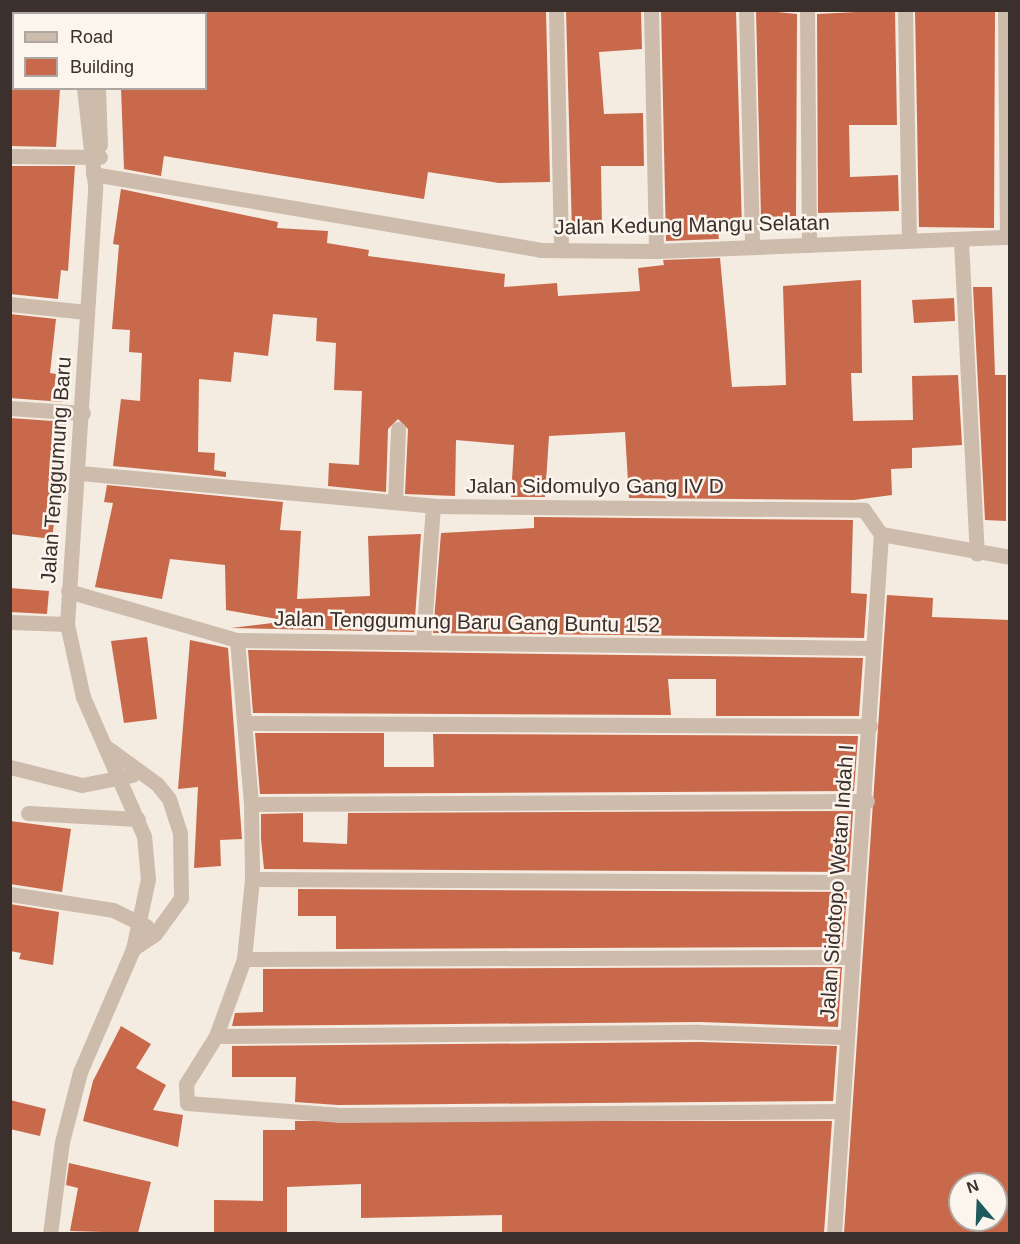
<!DOCTYPE html>
<style>
body{margin:0}
#map{position:relative;width:1020px;height:1244px;overflow:hidden;background:#f4ebe1;font-family:Helvetica,sans-serif}
div>[style]{position:absolute}
.building>*{inset:0;background:#c8694b}
.minor>*{height:15px;margin:-7.5px;padding:0 7.5px;transform-origin:7.5px;border-radius:7.5px;background:#cdbbac}
span{translate:-50% -50%;white-space:nowrap;text-align:center;line-height:1.15;-webkit-text-stroke:5px #fbf5ee;paint-order:stroke}
.street-label{font-size:21px;color:#3b302b}
.frame{position:absolute;inset:0;border:12px solid #3b302b;pointer-events:none}
.legend{position:absolute;left:12px;top:12px;width:195px;height:78px;box-sizing:border-box;background:#fbf5ee;border:2px solid #aea6a0;margin:0;padding:8px 10px;list-style:none;font-size:18px;color:#3b302b}
.legend li{display:flex;align-items:center;gap:12px;height:30px}
.legend b{width:30px;border:2px solid #aea6a0}
.north{position:absolute;left:948px;top:1172px;width:60px;height:60px;box-sizing:border-box;background:#fbf5ee;border:2px solid #aea6a0;border-radius:50%;rotate:341deg;font-size:16px;font-weight:700;line-height:24px;text-align:center;color:#3b302b}
.north::after{content:'';display:block;margin:auto;width:21px;height:27px;background:#1f5a5e;clip-path:polygon(50% 0,100% 100%,50% 72%,0 100%)}
</style>
<div id="map">
<div class="building">
<i style="clip-path:polygon(206px 10px,546px 10px,550px 182px,499px 183px,428px 172px,424px 199px,164px 156px,161px 176px,124px 169px,121px 88px,206px 88px)"></i>
<i style="clip-path:polygon(566px 10px,641px 10px,642px 49px,599px 52px,604px 114px,643px 113px,644px 166px,601px 166px,602px 230px,572px 233px)"></i>
<i style="clip-path:polygon(661px 10px,736px 10px,742px 230px,718px 232px,719px 239px,666px 241px)"></i>
<i style="clip-path:polygon(756px 10px,797px 14px,796px 216px,761px 217px)"></i>
<i style="clip-path:polygon(895px 10px,897px 125px,849px 125px,850px 177px,898px 175px,899px 211px,818px 213px,817px 14px)"></i>
<i style="clip-path:polygon(915px 10px,995px 10px,994px 228px,919px 227px)"></i>
<i style="clip-path:polygon(10px 88px,60px 88px,56px 147px,10px 146px)"></i>
<i style="clip-path:polygon(10px 166px,75px 166px,68px 271px,61px 270px,58px 299px,10px 294px)"></i>
<i style="clip-path:polygon(121px 189px,278px 222px,277px 228px,328px 231px,327px 243px,369px 250px,368px 256px,505px 274px,504px 287px,557px 283px,558px 296px,640px 291px,638px 268px,664px 265px,663px 260px,720px 258px,732px 387px,786px 385px,783px 286px,861px 280px,862px 373px,851px 373px,853px 421px,913px 420px,912px 376px,958px 375px,962px 445px,912px 448px,912px 468px,891px 469px,892px 495px,854px 500px,629px 498px,625px 432px,549px 436px,545px 497px,511px 497px,514px 445px,456px 440px,455px 496px,405px 494px,408px 429px,398px 419px,388px 429px,386px 492px,328px 486px,329px 463px,359px 465px,362px 391px,334px 390px,336px 343px,316px 341px,317px 318px,273px 314px,268px 356px,234px 352px,231px 382px,199px 379px,198px 452px,215px 453px,214px 470px,226px 472px,226px 477px,113px 466px,121px 399px,140px 401px,142px 353px,129px 352px,130px 330px,112px 329px,119px 245px,113px 244px)"></i>
<i style="clip-path:polygon(973px 287px,992px 287px,995px 375px,1006px 375px,1006px 521px,985px 520px)"></i>
<i style="clip-path:polygon(954px 298px,955px 321px,914px 323px,912px 300px)"></i>
<i style="clip-path:polygon(10px 314px,56px 319px,50px 373px,56px 374px,54px 390px,65px 391px,63px 402px,10px 398px)"></i>
<i style="clip-path:polygon(10px 418px,67px 422px,52px 539px,10px 534px)"></i>
<i style="clip-path:polygon(107px 485px,283px 502px,280px 530px,301px 531px,297px 599px,370px 596px,368px 536px,421px 534px,414px 632px,231px 628px,289px 621px,226px 610px,225px 565px,170px 559px,162px 599px,95px 587px,113px 503px,104px 502px)"></i>
<i style="clip-path:polygon(534px 517px,853px 520px,851px 593px,867px 594px,864px 638px,433px 633px,441px 533px,534px 528px)"></i>
<i style="clip-path:polygon(10px 588px,49px 591px,47px 614px,10px 612px)"></i>
<i style="clip-path:polygon(evenodd,887px 595px,933px 598px,932px 617px,1010px 620px,1010px 1233px,844px 1233px,887px 595px,960px 1184px,996px 1184px,996px 1220px,960px 1220px,960px 1184px)"></i>
<i style="clip-path:polygon(147px 637px,157px 719px,124px 723px,111px 641px)"></i>
<i style="clip-path:polygon(190px 640px,228px 648px,242px 839px,220px 840px,221px 866px,194px 868px,198px 787px,178px 789px)"></i>
<i style="clip-path:polygon(248px 650px,863px 658px,859px 716px,716px 716px,716px 679px,668px 679px,671px 715px,253px 713px)"></i>
<i style="clip-path:polygon(255px 733px,384px 733px,384px 767px,434px 767px,433px 734px,858px 736px,854px 791px,260px 794px)"></i>
<i style="clip-path:polygon(853px 811px,849px 872px,264px 869px,261px 839px,261px 814px,303px 813px,303px 842px,347px 844px,348px 813px)"></i>
<i style="clip-path:polygon(10px 821px,71px 829px,62px 892px,10px 884px)"></i>
<i style="clip-path:polygon(298px 889px,847px 892px,843px 947px,336px 949px,336px 916px,298px 916px)"></i>
<i style="clip-path:polygon(10px 904px,59px 912px,53px 965px,19px 959px,21px 953px,10px 951px)"></i>
<i style="clip-path:polygon(842px 967px,838px 1027px,700px 1022px,232px 1026px,235px 1013px,263px 1012px,263px 969px)"></i>
<i style="clip-path:polygon(121px 1026px,151px 1044px,136px 1068px,166px 1085px,153px 1110px,183px 1115px,178px 1147px,83px 1121px,93px 1081px)"></i>
<i style="clip-path:polygon(700px 1042px,837px 1046px,833px 1101px,338px 1105px,295px 1102px,296px 1077px,232px 1077px,232px 1046px)"></i>
<i style="clip-path:polygon(10px 1100px,46px 1109px,40px 1136px,10px 1129px)"></i>
<i style="clip-path:polygon(295px 1121px,832px 1121px,824px 1233px,502px 1233px,502px 1215px,361px 1218px,361px 1184px,287px 1187px,287px 1233px,214px 1233px,214px 1200px,263px 1201px,263px 1130px,295px 1130px)"></i>
<i style="clip-path:polygon(69px 1163px,151px 1182px,138px 1233px,70px 1231px,78px 1188px,66px 1185px)"></i>
</div>
<div class="minor">
<i style="left:75px;top:10px;width:4px;rotate:76deg"></i>
<i style="left:90px;top:10px;width:4px;rotate:76deg"></i>
<i style="left:556px;top:10px;width:240px;rotate:88.8deg"></i>
<i style="left:651px;top:10px;width:241px;rotate:88.8deg"></i>
<i style="left:746px;top:10px;width:236px;rotate:88.5deg"></i>
<i style="left:807px;top:10px;width:235px;rotate:89.5deg"></i>
<i style="left:905px;top:10px;width:228px;rotate:89deg"></i>
<i style="left:1005px;top:10px;width:227px;rotate:89.5deg"></i>
<i style="left:10px;top:65px;width:4px"></i>
<i style="left:98px;top:88px;width:57px;rotate:88deg"></i>
<i style="left:10px;top:156px;width:90px;rotate:0.6deg"></i>
<i style="left:93px;top:174px;width:453px;rotate:9.6deg"></i>
<i style="left:540px;top:250px;width:116px;rotate:0.5deg"></i>
<i style="left:656px;top:251px;width:354px;rotate:-2.3deg"></i>
<i style="left:961px;top:241px;width:313px;rotate:87.1deg"></i>
<i style="left:10px;top:304px;width:77px;rotate:5.9deg"></i>
<i style="left:10px;top:408px;width:73px;rotate:3.9deg"></i>
<i style="left:80px;top:473px;width:355px;rotate:5.3deg"></i>
<i style="left:433px;top:506px;width:431px;rotate:0.5deg"></i>
<i style="left:864px;top:510px;width:29px;rotate:55deg"></i>
<i style="left:395px;top:502px;width:73px;rotate:-87.6deg"></i>
<i style="left:881px;top:534px;width:131px;rotate:10.1deg"></i>
<i style="left:68px;top:591px;width:176px;rotate:16.2deg"></i>
<i style="left:237px;top:640px;width:634px;rotate:0.72deg"></i>
<i style="left:10px;top:622px;width:57px;rotate:2deg"></i>
<i style="left:237px;top:640px;width:165px;rotate:85.1deg"></i>
<i style="left:251px;top:804px;width:75px;rotate:89.2deg"></i>
<i style="left:252px;top:879px;width:80px;rotate:95.7deg"></i>
<i style="left:244px;top:959px;width:82px;rotate:110deg"></i>
<i style="left:216px;top:1036px;width:57px;rotate:122deg"></i>
<i style="left:186px;top:1084px;width:19px;rotate:87deg"></i>
<i style="left:187px;top:1103px;width:151px;rotate:4.5deg"></i>
<i style="left:338px;top:1115px;width:504px;rotate:-0.45deg"></i>
<i style="left:423px;top:642px;width:136px;rotate:-85.8deg"></i>
<i style="left:245px;top:723px;width:625px;rotate:0.28deg"></i>
<i style="left:109px;top:749px;width:59px;rotate:36.1deg"></i>
<i style="left:157px;top:784px;width:19px;rotate:51deg"></i>
<i style="left:169px;top:799px;width:36px;rotate:72deg"></i>
<i style="left:180px;top:833px;width:65px;rotate:89.1deg"></i>
<i style="left:181px;top:898px;width:44px;rotate:125.8deg"></i>
<i style="left:155px;top:934px;width:27px;rotate:146deg"></i>
<i style="left:10px;top:767px;width:74px;rotate:14deg"></i>
<i style="left:82px;top:785px;width:51px;rotate:-11.3deg"></i>
<i style="left:251px;top:804px;width:616px;rotate:-0.28deg"></i>
<i style="left:28px;top:813px;width:110px;rotate:3.1deg"></i>
<i style="left:252px;top:879px;width:602px;rotate:0.29deg"></i>
<i style="left:10px;top:894px;width:104px;rotate:8.8deg"></i>
<i style="left:113px;top:910px;width:37px;rotate:26deg"></i>
<i style="left:244px;top:959px;width:607px;rotate:-0.19deg"></i>
<i style="left:216px;top:1036px;width:484px;rotate:-0.5deg"></i>
<i style="left:700px;top:1032px;width:146px;rotate:2deg"></i>
<i style="left:50px;top:1234px;width:93px;rotate:-82.6deg"></i>
<i style="left:62px;top:1142px;width:72px;rotate:-75.6deg"></i>
<i style="left:80px;top:1072px;width:134px;rotate:-66.7deg"></i>
<i style="left:133px;top:949px;width:72px;rotate:-77.9deg"></i>
<i style="left:148px;top:879px;width:43px;rotate:-95.3deg"></i>
<i style="left:144px;top:836px;width:152px;rotate:-113.7deg"></i>
<i style="left:83px;top:697px;width:75px;rotate:-102.4deg"></i>
<i style="left:67px;top:624px;width:439px;rotate:-86.3deg"></i>
<i style="left:95px;top:186px;width:99px;rotate:-96.4deg"></i>
<i style="left:834px;top:1234px;width:702px;rotate:-86.16deg"></i>
</div>
<div class="street-label">
<span style="left:692px;top:225px;rotate:-1deg">Jalan Kedung Mangu Selatan</span>
<span style="left:56px;top:470px;rotate:-86deg">Jalan Tenggumung Baru</span>
<span style="left:595px;top:486px">Jalan Sidomulyo Gang IV D</span>
<span style="left:467px;top:622px;rotate:1deg">Jalan Tenggumung Baru Gang Buntu 152</span>
<span style="left:837px;top:882px;rotate:-86deg">Jalan Sidotopo Wetan Indah I</span>
</div>
<div class="frame"></div>
<ul class="legend">
<li><b style="height:8px;background:#cdbbac"></b>Road</li>
<li><b style="height:16px;background:#c8694b"></b>Building</li>
</ul>
<div class="north">N</div>
</div>
